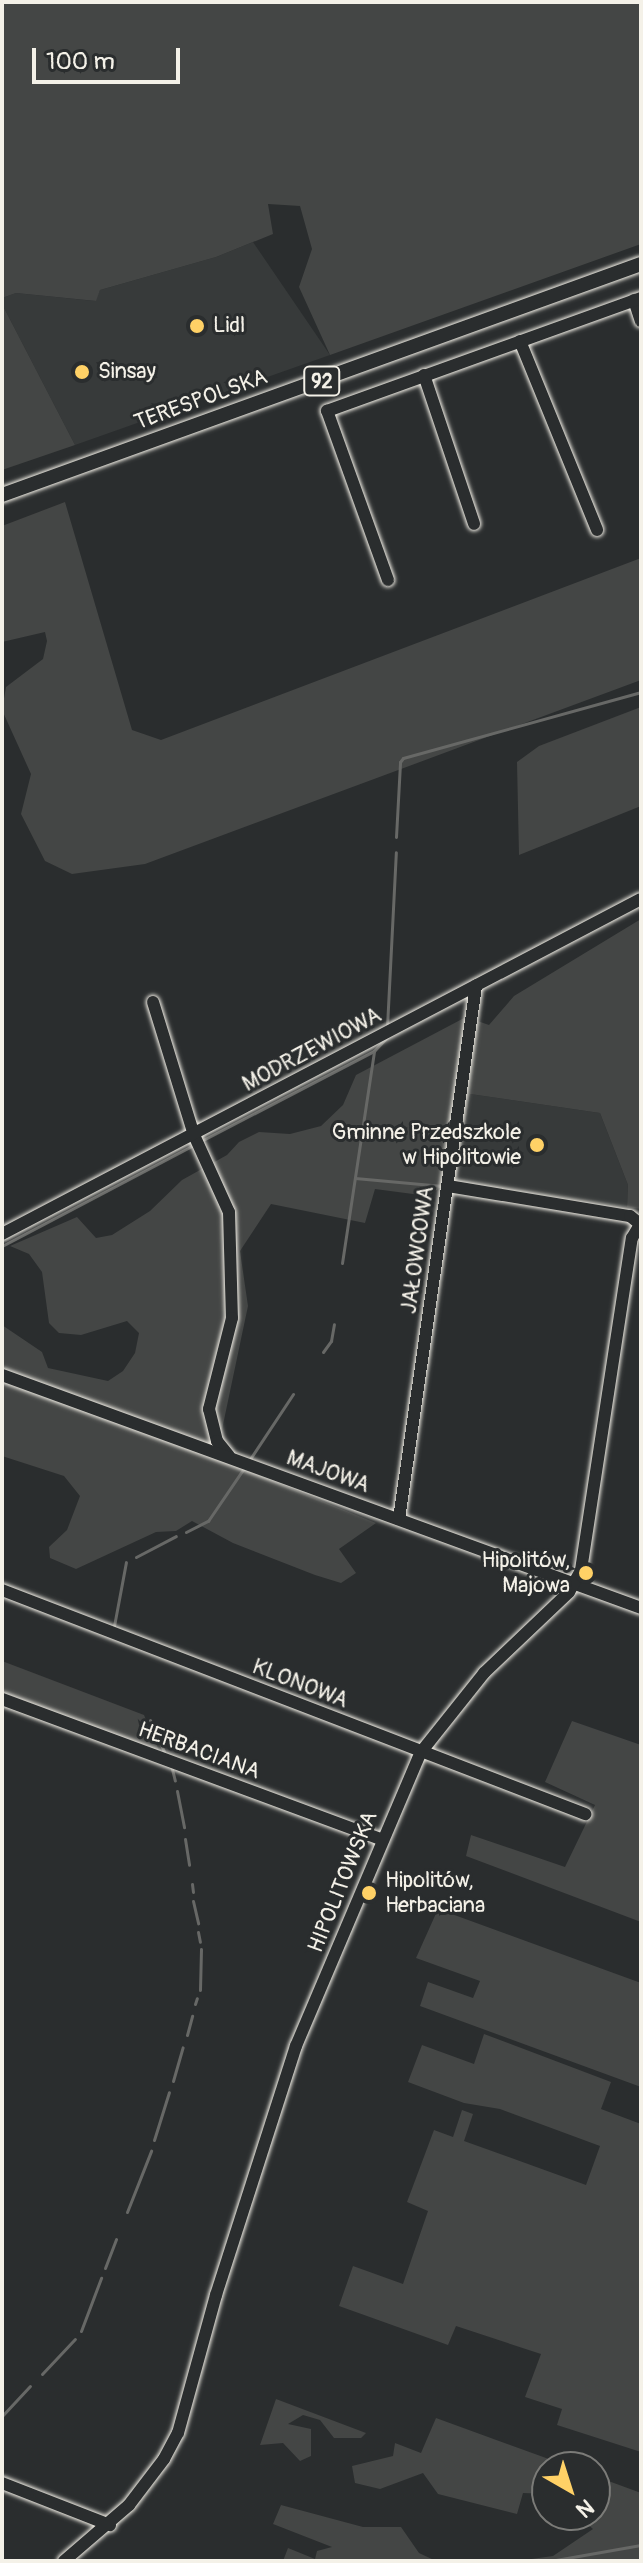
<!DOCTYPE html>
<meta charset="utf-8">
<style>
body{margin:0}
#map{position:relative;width:643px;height:2563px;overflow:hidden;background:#2a2d2e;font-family:Pangolin,sans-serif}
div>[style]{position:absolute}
.built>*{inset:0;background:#373a3a}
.green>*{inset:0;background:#444645}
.stream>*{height:3px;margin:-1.5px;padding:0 1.5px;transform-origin:1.5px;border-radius:1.5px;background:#676866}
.roads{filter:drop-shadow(0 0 2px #f4f1e8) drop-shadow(0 0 2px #f4f1e8)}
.minor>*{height:12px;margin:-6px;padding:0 6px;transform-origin:6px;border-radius:6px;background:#2a2d2e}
.major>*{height:14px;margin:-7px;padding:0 7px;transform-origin:7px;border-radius:7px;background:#2a2d2e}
.dots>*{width:22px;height:22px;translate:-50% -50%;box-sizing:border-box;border:4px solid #2a2d2e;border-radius:50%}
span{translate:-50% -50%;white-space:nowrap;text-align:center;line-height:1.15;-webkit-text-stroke:6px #2a2d2e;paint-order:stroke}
.shield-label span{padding:2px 6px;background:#2a2d2e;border:2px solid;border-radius:6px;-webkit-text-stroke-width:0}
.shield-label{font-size:20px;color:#f4f1e8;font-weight:700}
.poi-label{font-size:22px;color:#f4f1e8}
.left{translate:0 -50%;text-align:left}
.right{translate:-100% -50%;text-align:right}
.street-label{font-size:22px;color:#f4f1e8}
.frame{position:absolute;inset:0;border:4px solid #f4f1e8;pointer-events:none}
.north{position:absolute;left:531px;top:2451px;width:80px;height:80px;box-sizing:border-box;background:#2a2d2e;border:2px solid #7b7b78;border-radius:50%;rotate:141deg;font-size:22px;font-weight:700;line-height:32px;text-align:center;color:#f4f1e8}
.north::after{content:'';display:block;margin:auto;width:28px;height:36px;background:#ffd166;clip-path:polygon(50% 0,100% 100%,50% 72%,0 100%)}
.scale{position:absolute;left:32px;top:48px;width:148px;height:36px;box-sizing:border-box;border:4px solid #f4f1e8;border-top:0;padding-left:10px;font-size:24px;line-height:28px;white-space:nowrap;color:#f4f1e8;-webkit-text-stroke:6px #2a2d2e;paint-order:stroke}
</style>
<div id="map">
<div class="built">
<i style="clip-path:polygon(253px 242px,330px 355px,75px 445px,2px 304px,2px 298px,16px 293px,95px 301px,100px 290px,216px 257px)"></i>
<i style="clip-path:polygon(470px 1094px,600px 1113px,628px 1185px,627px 1207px,456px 1182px)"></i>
</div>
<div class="green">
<i style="clip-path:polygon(2px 2px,641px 2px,641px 244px,330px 355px,299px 287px,312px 249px,300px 206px,268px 204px,273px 234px,216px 257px,100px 290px,96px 301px,16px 293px,2px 298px)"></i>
<i style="clip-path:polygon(2px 304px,75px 445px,2px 470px)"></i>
<i style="clip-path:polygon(65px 502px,132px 730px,161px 740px,641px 558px,641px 680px,145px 864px,72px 874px,45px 861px,21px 814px,31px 774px,2px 710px,6px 687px,43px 659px,47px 641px,45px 632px,2px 642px,2px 526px)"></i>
<i style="clip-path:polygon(641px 707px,641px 806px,519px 855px,517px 762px,539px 746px)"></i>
<i style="clip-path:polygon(641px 919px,641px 1209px,627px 1207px,628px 1185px,600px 1113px,470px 1094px,457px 1176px,428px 1196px,375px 1189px,365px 1223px,271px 1204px,240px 1251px,248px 1306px,216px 1458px,376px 1523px,339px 1549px,356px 1573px,341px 1583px,315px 1575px,233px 1543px,192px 1521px,176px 1531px,156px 1532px,76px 1569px,50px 1558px,49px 1547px,67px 1530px,80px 1496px,64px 1476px,2px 1456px,2px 1325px,42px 1352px,48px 1368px,108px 1381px,123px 1371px,135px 1353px,139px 1333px,127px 1321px,81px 1335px,59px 1333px,49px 1323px,42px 1272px,29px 1254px,10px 1246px,77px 1217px,96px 1238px,112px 1235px,150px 1211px,182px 1180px,227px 1155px,239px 1142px,259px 1132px,290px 1134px,321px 1126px,343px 1105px,356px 1075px,466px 1017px,489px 1025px,514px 996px)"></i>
<i style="clip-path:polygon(2px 1661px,144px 1715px,160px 1753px,2px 1692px)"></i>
<i style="clip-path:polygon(572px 1721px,641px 1745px,641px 1922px,466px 1856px,471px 1835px,565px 1867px,595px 1805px,545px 1782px)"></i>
<i style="clip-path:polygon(438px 1909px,641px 1983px,641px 2087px,420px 2006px,428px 1982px,473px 1998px,480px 1981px,416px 1958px)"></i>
<i style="clip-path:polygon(484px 2034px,611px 2082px,601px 2109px,641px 2124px,641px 2452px,557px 2425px,562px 2409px,525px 2397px,541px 2354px,456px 2326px,448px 2345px,339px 2306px,353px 2266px,403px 2284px,428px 2211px,407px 2202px,434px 2130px,453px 2137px,462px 2110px,473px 2114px,464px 2141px,586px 2185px,600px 2146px,500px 2109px,464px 2103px,408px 2082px,422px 2045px,474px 2064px)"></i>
<i style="clip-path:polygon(276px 2399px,366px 2433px,361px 2438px,334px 2438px,320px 2420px,303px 2415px,288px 2424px,311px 2429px,311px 2456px,300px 2461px,283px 2443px,260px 2445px)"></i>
<i style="clip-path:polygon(436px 2418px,546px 2458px,570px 2467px,547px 2467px,547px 2494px,523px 2493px,517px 2514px,438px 2494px,423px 2473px,380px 2489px,355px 2483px,352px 2466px,393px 2456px,395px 2443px,421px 2453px)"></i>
<i style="clip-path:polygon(595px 2476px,641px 2493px,641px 2561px,517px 2561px,553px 2556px,593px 2529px,577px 2515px,595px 2515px)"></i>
<i style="clip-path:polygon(281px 2505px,363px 2527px,401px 2527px,419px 2553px,436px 2561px,283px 2561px,288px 2548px,315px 2559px,317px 2551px,332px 2547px,273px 2524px)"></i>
</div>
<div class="stream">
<i style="left:396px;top:837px;width:75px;rotate:-86.9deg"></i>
<i style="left:400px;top:762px;width:5px;rotate:-53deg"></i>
<i style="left:403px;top:758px;width:247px;rotate:-15.5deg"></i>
<i style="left:387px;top:1027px;width:175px;rotate:-87.1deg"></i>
<i style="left:203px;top:1140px;width:193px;rotate:-27.5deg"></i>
<i style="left:374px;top:1051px;width:19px;rotate:-47deg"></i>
<i style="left:355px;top:1178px;width:88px;rotate:5.2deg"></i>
<i style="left:2px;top:1246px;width:215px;rotate:-27.8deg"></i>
<i style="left:342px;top:1263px;width:214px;rotate:-81.4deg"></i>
<i style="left:323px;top:1352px;width:14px;rotate:-54deg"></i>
<i style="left:331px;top:1341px;width:17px;rotate:-80deg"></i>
<i style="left:250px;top:1459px;width:78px;rotate:-56.5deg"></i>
<i style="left:186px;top:1532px;width:25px;rotate:-27deg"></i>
<i style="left:208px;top:1521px;width:64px;rotate:-55.8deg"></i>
<i style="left:136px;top:1557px;width:45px;rotate:-27.7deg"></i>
<i style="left:114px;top:1626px;width:65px;rotate:-79.4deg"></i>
<i style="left:150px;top:1720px;width:34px;rotate:66deg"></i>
<i style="left:171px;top:1765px;width:16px;rotate:76deg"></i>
<i style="left:177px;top:1791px;width:37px;rotate:79deg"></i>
<i style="left:185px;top:1839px;width:26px;rotate:81deg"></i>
<i style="left:192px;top:1884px;width:8px;rotate:83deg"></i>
<i style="left:193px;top:1901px;width:23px;rotate:77deg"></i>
<i style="left:198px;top:1932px;width:10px;rotate:79deg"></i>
<i style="left:200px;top:1990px;width:41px;rotate:-88.6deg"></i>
<i style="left:195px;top:2004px;width:6px;rotate:-72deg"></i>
<i style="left:187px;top:2035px;width:20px;rotate:-75deg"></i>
<i style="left:173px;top:2081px;width:35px;rotate:-74deg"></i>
<i style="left:154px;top:2140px;width:50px;rotate:-72.6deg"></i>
<i style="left:127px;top:2212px;width:66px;rotate:-68.5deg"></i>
<i style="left:105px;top:2268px;width:31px;rotate:-69deg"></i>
<i style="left:81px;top:2331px;width:57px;rotate:-69.3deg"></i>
<i style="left:42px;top:2374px;width:48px;rotate:-46.7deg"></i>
<i style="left:2px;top:2416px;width:41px;rotate:-47deg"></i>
<i style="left:550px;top:2561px;width:92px;rotate:-10deg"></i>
</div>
<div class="roads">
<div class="minor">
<i style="left:634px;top:300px;width:22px;rotate:72deg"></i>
<i style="left:520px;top:341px;width:204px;rotate:67.8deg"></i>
<i style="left:424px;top:375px;width:157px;rotate:71.4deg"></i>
<i style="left:388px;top:580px;width:180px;rotate:-109.8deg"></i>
<i style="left:327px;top:411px;width:334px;rotate:-19.8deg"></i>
<i style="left:153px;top:1002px;width:139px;rotate:72.9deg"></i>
<i style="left:194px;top:1135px;width:85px;rotate:65.6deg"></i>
<i style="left:229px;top:1212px;width:106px;rotate:88.4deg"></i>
<i style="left:232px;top:1318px;width:94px;rotate:104.2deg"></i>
<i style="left:209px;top:1409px;width:33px;rotate:76deg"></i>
<i style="left:217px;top:1441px;width:19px;rotate:51deg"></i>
<i style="left:448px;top:1186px;width:184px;rotate:9.4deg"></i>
<i style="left:630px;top:1216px;width:13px;rotate:39deg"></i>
<i style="left:2px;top:1234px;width:721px;rotate:-27.67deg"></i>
<i style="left:2px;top:1375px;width:680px;rotate:20.03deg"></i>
<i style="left:399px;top:1519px;width:539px;rotate:-81.78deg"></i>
<i style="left:2px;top:1590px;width:625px;rotate:21.02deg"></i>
<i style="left:2px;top:1699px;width:406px;rotate:20.3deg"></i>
<i style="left:2px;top:2483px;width:116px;rotate:21.3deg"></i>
<i style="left:64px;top:2561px;width:86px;rotate:-40.7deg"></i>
<i style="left:129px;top:2505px;width:58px;rotate:-52.7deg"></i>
<i style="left:164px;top:2459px;width:30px;rotate:-62deg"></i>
<i style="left:178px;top:2433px;width:143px;rotate:-74.6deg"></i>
<i style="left:216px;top:2295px;width:262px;rotate:-72.2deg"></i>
<i style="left:296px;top:2046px;width:319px;rotate:-67deg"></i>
<i style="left:421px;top:1752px;width:101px;rotate:-51.4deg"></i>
<i style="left:484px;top:1673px;width:117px;rotate:-43.6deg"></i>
<i style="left:569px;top:1592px;width:25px;rotate:-61deg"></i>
<i style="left:581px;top:1570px;width:336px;rotate:-81.3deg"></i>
<i style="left:632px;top:1238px;width:17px;rotate:-59deg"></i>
</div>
<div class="major">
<i style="left:2px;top:495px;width:679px;rotate:-19.88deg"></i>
</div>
</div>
<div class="dots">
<i style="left:197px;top:326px;background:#ffd166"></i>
<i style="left:82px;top:372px;background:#ffd166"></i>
<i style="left:537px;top:1145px;background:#ffd166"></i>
<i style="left:586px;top:1573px;background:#ffd166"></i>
<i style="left:369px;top:1893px;background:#ffd166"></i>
</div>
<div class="shield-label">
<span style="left:322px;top:381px">92</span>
</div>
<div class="poi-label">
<span class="left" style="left:213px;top:326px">Lidl</span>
<span class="left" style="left:98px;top:372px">Sinsay</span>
<span class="right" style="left:521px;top:1145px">Gminne Przedszkole<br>w Hipolitowie</span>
<span class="right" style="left:570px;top:1573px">Hipolitów,<br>Majowa</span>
<span class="left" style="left:385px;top:1893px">Hipolitów,<br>Herbaciana</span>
</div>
<div class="street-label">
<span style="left:201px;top:400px;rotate:-20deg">TERESPOLSKA</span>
<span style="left:312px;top:1050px;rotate:-28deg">MODRZEWIOWA</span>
<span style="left:418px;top:1250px;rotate:-82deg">JAŁOWCOWA</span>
<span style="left:328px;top:1472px;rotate:20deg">MAJOWA</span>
<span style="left:300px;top:1684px;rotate:21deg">KLONOWA</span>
<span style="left:199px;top:1751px;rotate:20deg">HERBACIANA</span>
<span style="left:343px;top:1882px;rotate:-68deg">HIPOLITOWSKA</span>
</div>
<div class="frame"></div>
<div class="north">N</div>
<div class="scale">100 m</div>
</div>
